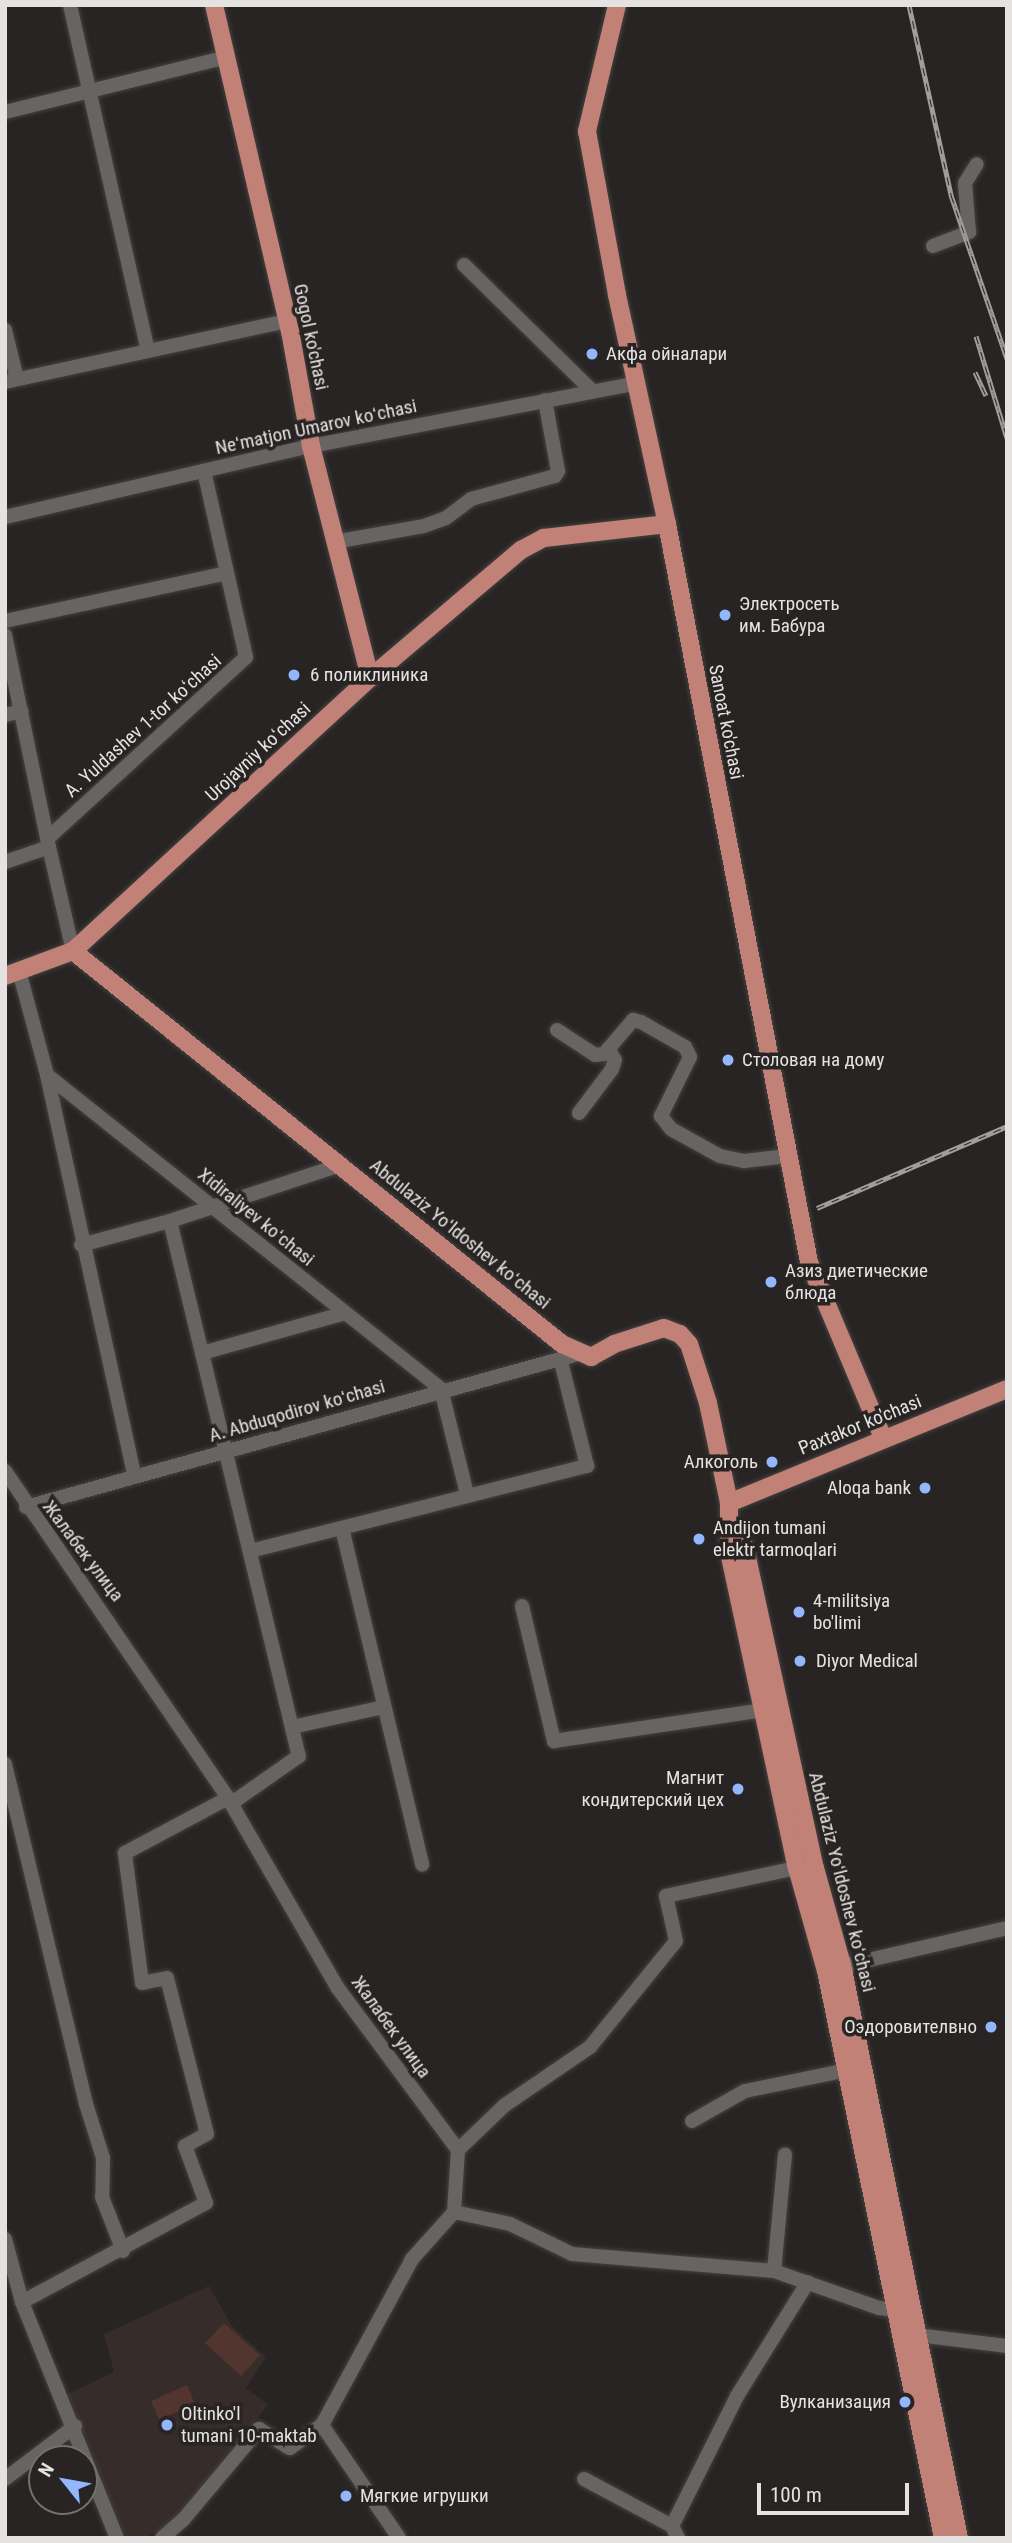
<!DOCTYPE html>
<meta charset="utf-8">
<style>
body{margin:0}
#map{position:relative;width:1012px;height:2543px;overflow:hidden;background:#282424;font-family:"Roboto Condensed",sans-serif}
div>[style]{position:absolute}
.built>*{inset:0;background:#362c2a}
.green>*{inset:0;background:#52352f}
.roads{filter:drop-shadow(0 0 2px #444140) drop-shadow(0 0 2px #444140)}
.minor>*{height:14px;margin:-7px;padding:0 7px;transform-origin:7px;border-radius:7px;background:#686463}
.major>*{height:18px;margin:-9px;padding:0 9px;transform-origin:9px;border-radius:9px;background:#c18176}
.rail>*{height:5px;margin-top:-2.5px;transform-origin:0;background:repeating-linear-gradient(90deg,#282424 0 8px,#a09d9d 0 16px);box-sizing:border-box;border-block:2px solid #a09d9d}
.dots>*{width:19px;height:19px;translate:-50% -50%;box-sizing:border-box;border:4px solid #282424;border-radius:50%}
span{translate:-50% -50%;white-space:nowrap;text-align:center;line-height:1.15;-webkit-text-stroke:7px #282424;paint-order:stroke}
.street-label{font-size:19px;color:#e5e2e2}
.poi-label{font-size:19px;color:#e5e2e2}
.left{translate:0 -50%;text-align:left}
.right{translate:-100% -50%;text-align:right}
.frame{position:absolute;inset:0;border:7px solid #e5e2e2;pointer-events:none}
.north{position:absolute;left:28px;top:2445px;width:70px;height:70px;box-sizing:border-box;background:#282424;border:2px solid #747070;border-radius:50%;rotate:301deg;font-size:19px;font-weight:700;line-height:28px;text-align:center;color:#e5e2e2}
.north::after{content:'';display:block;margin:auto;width:24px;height:32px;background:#92b7fd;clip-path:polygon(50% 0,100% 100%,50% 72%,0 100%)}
.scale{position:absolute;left:757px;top:2483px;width:152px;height:32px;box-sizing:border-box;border:4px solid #e5e2e2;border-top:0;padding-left:9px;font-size:21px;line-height:24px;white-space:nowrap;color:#e5e2e2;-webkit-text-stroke:5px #282424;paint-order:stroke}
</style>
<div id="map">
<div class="built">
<i style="clip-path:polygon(209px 2286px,232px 2326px,266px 2357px,246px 2388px,268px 2405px,173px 2524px,144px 2538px,126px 2538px,68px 2394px,114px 2372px,104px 2334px)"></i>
</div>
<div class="green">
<i style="clip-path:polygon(224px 2323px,260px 2355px,241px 2376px,205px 2343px)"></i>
<i style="clip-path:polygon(187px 2385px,195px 2404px,159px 2420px,151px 2401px)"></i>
</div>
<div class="roads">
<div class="minor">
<i style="left:70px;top:5px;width:352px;rotate:77.3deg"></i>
<i style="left:5px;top:112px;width:229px;rotate:-13.9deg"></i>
<i style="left:933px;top:246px;width:39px;rotate:-21deg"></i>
<i style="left:969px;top:232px;width:49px;rotate:-94.7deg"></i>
<i style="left:965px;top:183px;width:22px;rotate:-58deg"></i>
<i style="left:464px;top:265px;width:180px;rotate:44.5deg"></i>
<i style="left:5px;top:330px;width:50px;rotate:76.2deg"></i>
<i style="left:5px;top:382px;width:289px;rotate:-12.2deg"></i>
<i style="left:5px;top:517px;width:314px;rotate:-13.1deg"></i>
<i style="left:311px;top:446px;width:332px;rotate:-10.9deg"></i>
<i style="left:334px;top:542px;width:91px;rotate:-10.1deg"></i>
<i style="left:424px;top:526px;width:23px;rotate:-20deg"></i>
<i style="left:446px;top:518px;width:31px;rotate:-37deg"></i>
<i style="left:471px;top:499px;width:87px;rotate:-15.3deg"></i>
<i style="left:555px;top:476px;width:6px;rotate:-59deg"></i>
<i style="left:558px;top:471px;width:72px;rotate:-100.4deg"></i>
<i style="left:5px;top:621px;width:227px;rotate:-12.2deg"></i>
<i style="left:5px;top:635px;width:217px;rotate:78.3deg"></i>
<i style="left:49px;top:847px;width:46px;rotate:161.2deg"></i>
<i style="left:5px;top:715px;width:17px;rotate:-13deg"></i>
<i style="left:48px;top:838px;width:268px;rotate:-42.4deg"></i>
<i style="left:246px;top:657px;width:191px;rotate:-102.7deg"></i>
<i style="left:49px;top:847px;width:107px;rotate:77deg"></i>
<i style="left:19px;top:971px;width:108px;rotate:74.9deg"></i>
<i style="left:47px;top:1075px;width:409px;rotate:77.7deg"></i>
<i style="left:557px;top:1030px;width:45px;rotate:33.3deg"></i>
<i style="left:595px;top:1055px;width:9px;rotate:-6deg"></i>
<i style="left:604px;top:1054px;width:45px;rotate:-49.5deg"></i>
<i style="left:633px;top:1020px;width:8px;rotate:14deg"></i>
<i style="left:641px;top:1022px;width:51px;rotate:29.6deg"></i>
<i style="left:685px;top:1047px;width:11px;rotate:63deg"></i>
<i style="left:690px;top:1057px;width:66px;rotate:116.2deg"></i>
<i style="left:661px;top:1116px;width:16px;rotate:52deg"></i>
<i style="left:671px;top:1129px;width:56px;rotate:28.9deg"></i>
<i style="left:720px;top:1156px;width:25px;rotate:12deg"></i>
<i style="left:744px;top:1161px;width:44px;rotate:-6.5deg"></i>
<i style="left:47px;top:1075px;width:504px;rotate:38.55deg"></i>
<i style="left:441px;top:1389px;width:108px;rotate:76.1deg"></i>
<i style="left:579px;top:1113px;width:55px;rotate:-53.1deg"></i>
<i style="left:612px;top:1069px;width:9px;rotate:-72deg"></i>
<i style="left:615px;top:1060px;width:13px;rotate:-122deg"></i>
<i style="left:170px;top:1221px;width:136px;rotate:76.4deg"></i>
<i style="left:202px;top:1353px;width:148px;rotate:-15.6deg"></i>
<i style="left:81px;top:1245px;width:92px;rotate:-15.1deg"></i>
<i style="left:170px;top:1221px;width:179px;rotate:-18.2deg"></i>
<i style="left:202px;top:1353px;width:415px;rotate:76.5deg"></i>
<i style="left:299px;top:1756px;width:82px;rotate:145deg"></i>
<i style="left:5px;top:1471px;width:396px;rotate:55.7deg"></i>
<i style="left:228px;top:1798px;width:218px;rotate:60deg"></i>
<i style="left:337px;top:1987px;width:203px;rotate:53.4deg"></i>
<i style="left:458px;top:2150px;width:62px;rotate:93.7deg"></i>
<i style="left:454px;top:2212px;width:57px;rotate:12.1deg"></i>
<i style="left:510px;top:2224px;width:69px;rotate:25.8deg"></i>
<i style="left:572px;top:2254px;width:203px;rotate:4.8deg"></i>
<i style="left:774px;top:2271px;width:111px;rotate:19.4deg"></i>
<i style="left:879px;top:2308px;width:25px;rotate:7deg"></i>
<i style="left:26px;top:1507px;width:573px;rotate:-15.49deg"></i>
<i style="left:342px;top:1528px;width:346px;rotate:76.6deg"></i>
<i style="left:250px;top:1551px;width:348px;rotate:-14.2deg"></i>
<i style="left:587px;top:1466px;width:107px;rotate:-104deg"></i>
<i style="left:522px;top:1606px;width:139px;rotate:76.7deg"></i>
<i style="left:554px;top:1741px;width:212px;rotate:-8.4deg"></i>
<i style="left:292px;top:1727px;width:94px;rotate:-12.3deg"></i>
<i style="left:5px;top:1764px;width:350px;rotate:76.6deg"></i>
<i style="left:86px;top:2104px;width:57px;rotate:72.5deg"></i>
<i style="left:103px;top:2158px;width:39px;rotate:91deg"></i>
<i style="left:102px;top:2197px;width:58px;rotate:68.7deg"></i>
<i style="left:834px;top:1968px;width:178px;rotate:-13deg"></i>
<i style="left:692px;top:2121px;width:61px;rotate:-29.5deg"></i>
<i style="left:745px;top:2091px;width:104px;rotate:-11.6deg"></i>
<i style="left:458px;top:2150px;width:65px;rotate:-43.8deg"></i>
<i style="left:505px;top:2105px;width:103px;rotate:-34.3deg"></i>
<i style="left:590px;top:2047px;width:136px;rotate:-50.9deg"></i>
<i style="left:676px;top:1941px;width:46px;rotate:-102.5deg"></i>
<i style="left:666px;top:1896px;width:134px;rotate:-12.1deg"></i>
<i style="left:5px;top:2239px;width:65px;rotate:74.9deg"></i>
<i style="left:22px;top:2302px;width:254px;rotate:68.1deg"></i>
<i style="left:774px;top:2271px;width:117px;rotate:-84.6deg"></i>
<i style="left:22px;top:2302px;width:209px;rotate:-28.3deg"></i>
<i style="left:206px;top:2203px;width:61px;rotate:-110.2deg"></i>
<i style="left:185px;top:2146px;width:25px;rotate:-29deg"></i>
<i style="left:207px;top:2134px;width:161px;rotate:-104.4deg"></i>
<i style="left:167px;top:1978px;width:25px;rotate:169deg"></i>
<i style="left:142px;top:1983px;width:131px;rotate:-97.5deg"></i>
<i style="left:125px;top:1853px;width:117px;rotate:-28.1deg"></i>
<i style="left:908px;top:2334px;width:100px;rotate:6.9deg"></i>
<i style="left:5px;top:2479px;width:88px;rotate:-37.1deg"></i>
<i style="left:584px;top:2479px;width:100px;rotate:28.1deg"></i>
<i style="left:162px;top:2538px;width:28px;rotate:-41deg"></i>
<i style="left:183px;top:2520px;width:119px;rotate:-50.1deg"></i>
<i style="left:259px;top:2429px;width:36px;rotate:32deg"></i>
<i style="left:290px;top:2448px;width:39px;rotate:-36deg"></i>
<i style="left:399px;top:2538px;width:137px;rotate:-124.3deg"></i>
<i style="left:322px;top:2425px;width:189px;rotate:-61.5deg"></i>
<i style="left:412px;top:2259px;width:63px;rotate:-48.2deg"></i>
<i style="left:678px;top:2538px;width:13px;rotate:-117deg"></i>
<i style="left:672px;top:2526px;width:145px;rotate:-63.4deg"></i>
<i style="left:737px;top:2396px;width:134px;rotate:-58.1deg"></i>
</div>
<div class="major">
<i style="left:214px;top:5px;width:335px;rotate:76.9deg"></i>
<i style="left:290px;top:331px;width:117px;rotate:79.7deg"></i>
<i style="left:311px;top:446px;width:239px;rotate:75.7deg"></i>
<i style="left:617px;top:5px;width:130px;rotate:103.4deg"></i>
<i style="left:587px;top:131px;width:167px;rotate:79.6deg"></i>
<i style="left:617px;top:295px;width:234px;rotate:77.7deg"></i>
<i style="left:667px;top:524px;width:752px;rotate:79.11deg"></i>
<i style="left:809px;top:1262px;width:191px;rotate:67.2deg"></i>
<i style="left:73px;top:951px;width:627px;rotate:38.79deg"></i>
<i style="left:562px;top:1344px;width:32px;rotate:24deg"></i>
<i style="left:591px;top:1357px;width:26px;rotate:-29deg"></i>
<i style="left:614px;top:1344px;width:52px;rotate:-17.7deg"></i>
<i style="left:664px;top:1328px;width:17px;rotate:21deg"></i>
<i style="left:680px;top:1334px;width:13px;rotate:48deg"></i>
<i style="left:689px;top:1344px;width:62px;rotate:72.1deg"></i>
<i style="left:708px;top:1403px;width:102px;rotate:78.1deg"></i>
<i style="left:729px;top:1503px;width:49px;rotate:90deg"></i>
<i style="left:729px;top:1552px;width:323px;rotate:77.9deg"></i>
<i style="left:797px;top:1868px;width:107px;rotate:74.3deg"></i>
<i style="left:826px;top:1971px;width:579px;rotate:78.34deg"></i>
<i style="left:5px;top:976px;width:72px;rotate:-20.2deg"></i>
<i style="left:73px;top:951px;width:403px;rotate:-42.6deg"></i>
<i style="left:370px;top:678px;width:198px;rotate:-40.3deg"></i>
<i style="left:521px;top:550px;width:26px;rotate:-28deg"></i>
<i style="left:544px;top:538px;width:124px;rotate:-6.5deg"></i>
<i style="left:729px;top:1503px;width:300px;rotate:-22.3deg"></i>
<i style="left:732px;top:1527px;width:25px;rotate:58deg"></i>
<i style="left:745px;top:1548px;width:328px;rotate:77.7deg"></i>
<i style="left:815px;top:1868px;width:101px;rotate:74.4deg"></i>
<i style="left:842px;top:1965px;width:585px;rotate:78.46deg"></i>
</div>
</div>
<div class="rail">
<i style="left:909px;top:5px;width:195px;rotate:77.5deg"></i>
<i style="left:951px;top:195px;width:173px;rotate:71.1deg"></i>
<i style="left:976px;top:336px;width:107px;rotate:73.1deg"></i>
<i style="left:975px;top:372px;width:26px;rotate:65deg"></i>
<i style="left:817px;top:1208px;width:207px;rotate:-23.3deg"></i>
</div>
<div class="dots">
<i style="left:592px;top:354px;background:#92b7fd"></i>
<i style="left:725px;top:615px;background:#92b7fd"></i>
<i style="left:294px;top:675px;background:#92b7fd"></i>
<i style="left:728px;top:1060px;background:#92b7fd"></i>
<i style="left:771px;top:1282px;background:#92b7fd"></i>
<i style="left:772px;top:1462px;background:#92b7fd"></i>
<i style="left:925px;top:1488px;background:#92b7fd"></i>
<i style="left:699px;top:1539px;background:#92b7fd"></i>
<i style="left:799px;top:1612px;background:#92b7fd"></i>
<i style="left:800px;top:1661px;background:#92b7fd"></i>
<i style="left:738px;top:1789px;background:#92b7fd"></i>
<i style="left:991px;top:2027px;background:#92b7fd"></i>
<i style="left:905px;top:2402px;background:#92b7fd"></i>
<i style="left:167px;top:2425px;background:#92b7fd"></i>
<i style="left:346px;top:2496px;background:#92b7fd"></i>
</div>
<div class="street-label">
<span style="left:311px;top:337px;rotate:78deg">Gogol ko'chasi</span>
<span style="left:316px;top:427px;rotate:-12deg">Neʻmatjon Umarov koʻchasi</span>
<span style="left:726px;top:722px;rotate:79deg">Sanoat ko'chasi</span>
<span style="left:143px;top:726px;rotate:-42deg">A. Yuldashev 1-tor koʻchasi</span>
<span style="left:258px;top:752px;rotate:-43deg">Urоjayniy koʻchasi</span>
<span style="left:256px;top:1217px;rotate:39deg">Xidiraliyev koʻchasi</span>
<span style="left:460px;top:1234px;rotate:39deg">Abdulaziz Yoʻldoshev koʻchasi</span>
<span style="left:297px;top:1411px;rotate:-16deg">A. Abduqodirov koʻchasi</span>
<span style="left:860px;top:1425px;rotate:-22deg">Paxtakor ko'chasi</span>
<span style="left:83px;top:1551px;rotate:53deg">Жалабек улица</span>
<span style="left:842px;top:1882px;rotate:76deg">Abdulaziz Yoʻldoshev koʻchasi</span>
<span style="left:391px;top:2027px;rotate:54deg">Жалабек улица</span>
</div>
<div class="poi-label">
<span class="left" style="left:606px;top:354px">Акфа ойналари</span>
<span class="left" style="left:739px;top:615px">Электросеть<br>им. Бабура</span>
<span class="left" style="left:310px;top:675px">6 поликлиника</span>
<span class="left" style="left:742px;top:1060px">Столовая на дому</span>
<span class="left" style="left:785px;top:1282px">Азиз диетические<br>блюда</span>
<span class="right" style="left:758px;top:1462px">Алкоголь</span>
<span class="right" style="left:911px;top:1488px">Aloqa bank</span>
<span class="left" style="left:713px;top:1539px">Andijon tumani<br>elektr tarmoqlari</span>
<span class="left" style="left:813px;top:1612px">4-militsiya<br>bo'limi</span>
<span class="left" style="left:816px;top:1661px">Diyor Medical</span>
<span class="right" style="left:724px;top:1789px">Магнит<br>кондитерский цех</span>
<span class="right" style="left:977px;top:2027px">Оэдоровителвно</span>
<span class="right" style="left:891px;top:2402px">Вулканизация</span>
<span class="left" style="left:181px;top:2425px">Oltinko'l<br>tumani 10-maktab</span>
<span class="left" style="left:360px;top:2496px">Мягкие игрушки</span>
</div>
<div class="frame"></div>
<div class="north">N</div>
<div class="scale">100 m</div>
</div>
